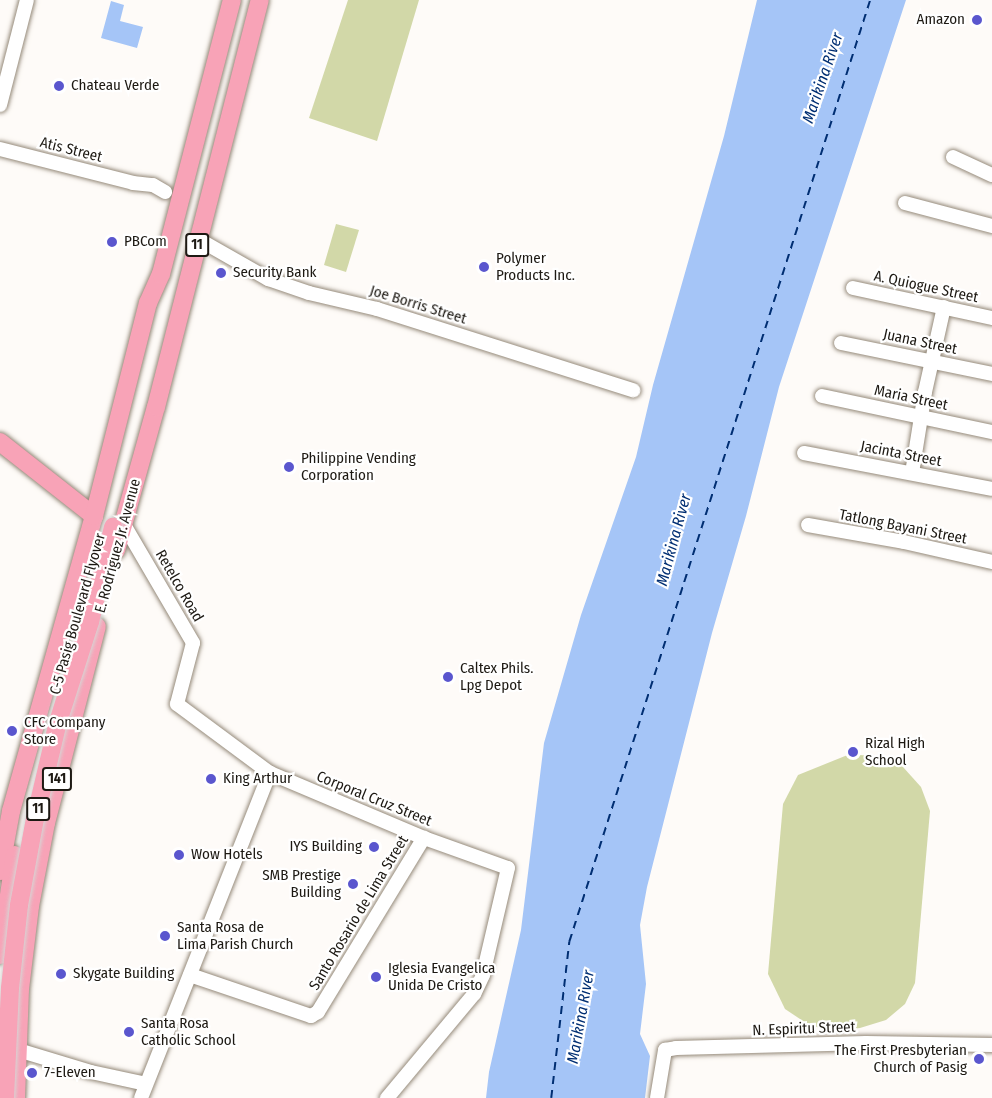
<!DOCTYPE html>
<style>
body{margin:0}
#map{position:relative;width:992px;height:1098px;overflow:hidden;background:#fefbf8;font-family:"Fira Sans Condensed",sans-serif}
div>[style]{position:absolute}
.green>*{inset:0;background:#d2d8a8}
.water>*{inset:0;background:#a5c5f7}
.ferry>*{height:1.5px;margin-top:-0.75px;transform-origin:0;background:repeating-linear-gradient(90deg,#002e72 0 8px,transparent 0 14px)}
.roads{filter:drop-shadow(0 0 2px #958a7a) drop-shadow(0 0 2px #958a7a)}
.minor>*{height:14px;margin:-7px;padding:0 7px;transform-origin:7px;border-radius:7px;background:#fff}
.major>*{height:18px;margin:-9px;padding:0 9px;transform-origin:9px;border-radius:9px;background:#f8a3b7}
.bridges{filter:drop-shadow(0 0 2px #d6d6d5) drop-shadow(0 0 2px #d6d6d5)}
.major-bridge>*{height:18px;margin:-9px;padding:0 9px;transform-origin:9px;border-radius:9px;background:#f8a3b7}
.dots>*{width:16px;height:16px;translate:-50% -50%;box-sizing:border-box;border:3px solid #fff;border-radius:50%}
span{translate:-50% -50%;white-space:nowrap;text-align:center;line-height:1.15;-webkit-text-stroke:4.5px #fff;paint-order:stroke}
.shield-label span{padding:2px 4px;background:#fff;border:2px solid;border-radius:4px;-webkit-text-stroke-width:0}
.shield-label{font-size:14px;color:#1d1913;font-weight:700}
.poi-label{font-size:15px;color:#1d1913}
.right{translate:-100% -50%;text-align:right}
.left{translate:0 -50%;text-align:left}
.street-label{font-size:15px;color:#1d1913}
.water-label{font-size:16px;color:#002e72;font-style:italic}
</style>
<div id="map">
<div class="green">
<i style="clip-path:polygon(348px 0,419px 0,377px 141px,309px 118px)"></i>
<i style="clip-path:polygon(336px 224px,359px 230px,346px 272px,324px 265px)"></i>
<i style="clip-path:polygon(850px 754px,881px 757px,903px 767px,921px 787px,930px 811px,915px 983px,905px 1004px,886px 1020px,860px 1028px,833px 1031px,809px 1025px,785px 1009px,768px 974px,783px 804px,798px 775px)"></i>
</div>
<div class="water">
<i style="clip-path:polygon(757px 0,906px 0,779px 387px,746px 516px,712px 633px,647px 887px,640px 925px,646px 984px,640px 1034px,650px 1056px,645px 1098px,486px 1098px,489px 1072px,521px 930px,544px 743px,581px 615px,636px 457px,653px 385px,724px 136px)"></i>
<i style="clip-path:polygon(111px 1px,124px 5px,120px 21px,143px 27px,137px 48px,101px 38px)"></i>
</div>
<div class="ferry">
<i style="left:551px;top:1098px;width:157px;rotate:-83.4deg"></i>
<i style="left:569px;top:942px;width:989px;rotate:-72.28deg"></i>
</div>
<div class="roads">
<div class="minor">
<i style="left:0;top:105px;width:108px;rotate:-75.6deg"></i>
<i style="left:0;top:149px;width:137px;rotate:14.3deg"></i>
<i style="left:133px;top:183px;width:20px;rotate:6deg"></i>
<i style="left:153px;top:185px;width:14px;rotate:30deg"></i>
<i style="left:953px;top:157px;width:43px;rotate:24.8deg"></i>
<i style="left:905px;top:203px;width:90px;rotate:14.8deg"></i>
<i style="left:198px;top:239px;width:81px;rotate:29.7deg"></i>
<i style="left:268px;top:279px;width:43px;rotate:18.9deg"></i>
<i style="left:309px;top:293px;width:70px;rotate:13.2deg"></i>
<i style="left:377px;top:309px;width:269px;rotate:17.6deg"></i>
<i style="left:853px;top:288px;width:142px;rotate:12.2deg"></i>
<i style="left:841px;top:343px;width:154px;rotate:11.6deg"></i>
<i style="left:822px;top:396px;width:174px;rotate:12deg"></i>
<i style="left:804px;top:453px;width:191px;rotate:10.8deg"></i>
<i style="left:912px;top:473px;width:82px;rotate:-80.9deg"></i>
<i style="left:925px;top:392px;width:87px;rotate:-77.4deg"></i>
<i style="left:123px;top:523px;width:139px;rotate:59.7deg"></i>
<i style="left:193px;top:643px;width:63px;rotate:104.7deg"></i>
<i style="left:177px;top:704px;width:116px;rotate:36.6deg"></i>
<i style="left:270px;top:773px;width:167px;rotate:22.9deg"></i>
<i style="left:424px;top:838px;width:89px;rotate:19.7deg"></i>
<i style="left:508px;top:868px;width:110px;rotate:103.2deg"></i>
<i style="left:483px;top:975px;width:21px;rotate:115deg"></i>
<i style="left:474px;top:994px;width:136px;rotate:129.9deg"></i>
<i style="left:808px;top:525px;width:97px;rotate:10deg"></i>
<i style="left:904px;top:542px;width:90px;rotate:12.8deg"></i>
<i style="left:190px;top:975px;width:128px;rotate:18.7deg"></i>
<i style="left:311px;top:1016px;width:8px;rotate:-30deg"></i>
<i style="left:318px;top:1012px;width:204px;rotate:-58.7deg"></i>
<i style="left:18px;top:1050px;width:76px;rotate:16.8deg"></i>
<i style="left:91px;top:1072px;width:56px;rotate:12.3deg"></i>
<i style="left:141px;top:1098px;width:350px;rotate:-68.4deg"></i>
<i style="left:657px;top:1098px;width:49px;rotate:-80.5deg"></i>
<i style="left:665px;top:1050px;width:11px;rotate:-10deg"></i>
<i style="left:676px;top:1048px;width:190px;rotate:-1.5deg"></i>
<i style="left:866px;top:1043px;width:126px;rotate:0.9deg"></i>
</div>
<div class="major">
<i style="left:0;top:442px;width:120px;rotate:38.2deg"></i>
<i style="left:116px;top:550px;width:148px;rotate:-74.4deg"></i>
<i style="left:156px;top:407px;width:420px;rotate:-75.7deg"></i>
<i style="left:0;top:871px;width:61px;rotate:-79.6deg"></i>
<i style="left:11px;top:811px;width:306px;rotate:-74.3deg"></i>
<i style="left:94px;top:516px;width:220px;rotate:-75.8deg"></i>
<i style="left:148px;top:303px;width:32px;rotate:-66deg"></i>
<i style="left:161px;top:274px;width:283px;rotate:-75.5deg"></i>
<i style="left:0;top:955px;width:101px;rotate:-81.5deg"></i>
<i style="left:16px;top:1098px;width:109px;rotate:-87.9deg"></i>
<i style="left:20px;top:989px;width:84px;rotate:-83.1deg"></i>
<i style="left:30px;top:906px;width:85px;rotate:-79.1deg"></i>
<i style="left:46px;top:823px;width:203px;rotate:-75.5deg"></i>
</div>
</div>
<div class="bridges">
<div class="major-bridge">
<i style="left:5px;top:1098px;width:110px;rotate:-87.4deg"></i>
<i style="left:10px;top:988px;width:83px;rotate:-83.8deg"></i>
<i style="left:19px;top:905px;width:87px;rotate:-79.5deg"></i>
<i style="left:35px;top:819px;width:100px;rotate:-76.7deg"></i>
<i style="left:58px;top:722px;width:105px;rotate:-72.3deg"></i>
<i style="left:90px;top:622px;width:98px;rotate:-76.4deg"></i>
</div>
</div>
<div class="dots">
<i style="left:977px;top:20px;background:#5a56ce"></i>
<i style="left:59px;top:86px;background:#5a56ce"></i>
<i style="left:112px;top:242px;background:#5a56ce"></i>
<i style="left:484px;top:267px;background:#5a56ce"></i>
<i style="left:221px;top:273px;background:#5a56ce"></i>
<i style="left:289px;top:467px;background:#5a56ce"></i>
<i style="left:448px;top:677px;background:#5a56ce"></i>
<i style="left:12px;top:731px;background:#5a56ce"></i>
<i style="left:853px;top:752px;background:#5a56ce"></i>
<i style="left:211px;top:779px;background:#5a56ce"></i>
<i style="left:374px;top:847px;background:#5a56ce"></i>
<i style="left:179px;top:855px;background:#5a56ce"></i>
<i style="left:353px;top:884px;background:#5a56ce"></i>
<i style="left:165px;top:936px;background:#5a56ce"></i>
<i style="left:61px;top:974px;background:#5a56ce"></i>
<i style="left:376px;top:977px;background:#5a56ce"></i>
<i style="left:129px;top:1032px;background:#5a56ce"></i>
<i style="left:979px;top:1059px;background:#5a56ce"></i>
<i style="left:32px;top:1073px;background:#5a56ce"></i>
</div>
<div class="shield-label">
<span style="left:197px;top:245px">11</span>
<span style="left:57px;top:779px">141</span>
<span style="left:38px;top:809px">11</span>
</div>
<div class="poi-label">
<span class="right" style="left:965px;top:20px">Amazon</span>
<span class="left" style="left:71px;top:86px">Chateau Verde</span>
<span class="left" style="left:124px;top:242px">PBCom</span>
<span class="left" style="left:496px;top:267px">Polymer<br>Products Inc.</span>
<span class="left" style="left:233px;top:273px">Security Bank</span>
<span class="left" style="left:301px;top:467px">Philippine Vending<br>Corporation</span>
<span class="left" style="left:460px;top:677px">Caltex Phils.<br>Lpg Depot</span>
<span class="left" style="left:24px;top:731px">CFC Company<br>Store</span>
<span class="left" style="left:865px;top:752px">Rizal High<br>School</span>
<span class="left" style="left:223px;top:779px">King Arthur</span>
<span class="right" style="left:362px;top:847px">IYS Building</span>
<span class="left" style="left:191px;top:855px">Wow Hotels</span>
<span class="right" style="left:341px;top:884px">SMB Prestige<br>Building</span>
<span class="left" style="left:177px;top:936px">Santa Rosa de<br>Lima Parish Church</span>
<span class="left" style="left:388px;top:977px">Iglesia Evangelica<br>Unida De Cristo</span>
<span class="left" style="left:73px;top:974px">Skygate Building</span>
<span class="left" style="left:141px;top:1032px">Santa Rosa<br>Catholic School</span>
<span class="right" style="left:967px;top:1059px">The First Presbyterian<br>Church of Pasig</span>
<span class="left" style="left:44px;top:1073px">7-Eleven</span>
</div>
<div class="street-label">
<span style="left:71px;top:150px;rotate:14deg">Atis Street</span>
<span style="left:926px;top:287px;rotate:12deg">A. Quiogue Street</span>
<span style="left:418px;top:305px;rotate:17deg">Joe Borris Street</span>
<span style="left:920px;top:342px;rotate:12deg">Juana Street</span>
<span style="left:911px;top:398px;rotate:12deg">Maria Street</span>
<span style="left:901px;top:454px;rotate:11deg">Jacinta Street</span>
<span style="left:903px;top:527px;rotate:11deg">Tatlong Bayani Street</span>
<span style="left:118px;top:546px;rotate:-75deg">E. Rodriguez Jr. Avenue</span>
<span style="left:179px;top:586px;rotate:60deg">Retelco Road</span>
<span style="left:78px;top:614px;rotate:-74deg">C-5 Pasig Boulevard Flyover</span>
<span style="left:374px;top:799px;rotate:22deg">Corporal Cruz Street</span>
<span style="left:359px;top:913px;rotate:-59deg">Santo Rosario de Lima Street</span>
<span style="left:804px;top:1029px;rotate:-2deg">N. Espiritu Street</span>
</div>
<div class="water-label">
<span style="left:823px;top:78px;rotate:-71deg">Marikina River</span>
<span style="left:674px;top:540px;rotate:-75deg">Marikina River</span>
<span style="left:581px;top:1017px;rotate:-80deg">Marikina River</span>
</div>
</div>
